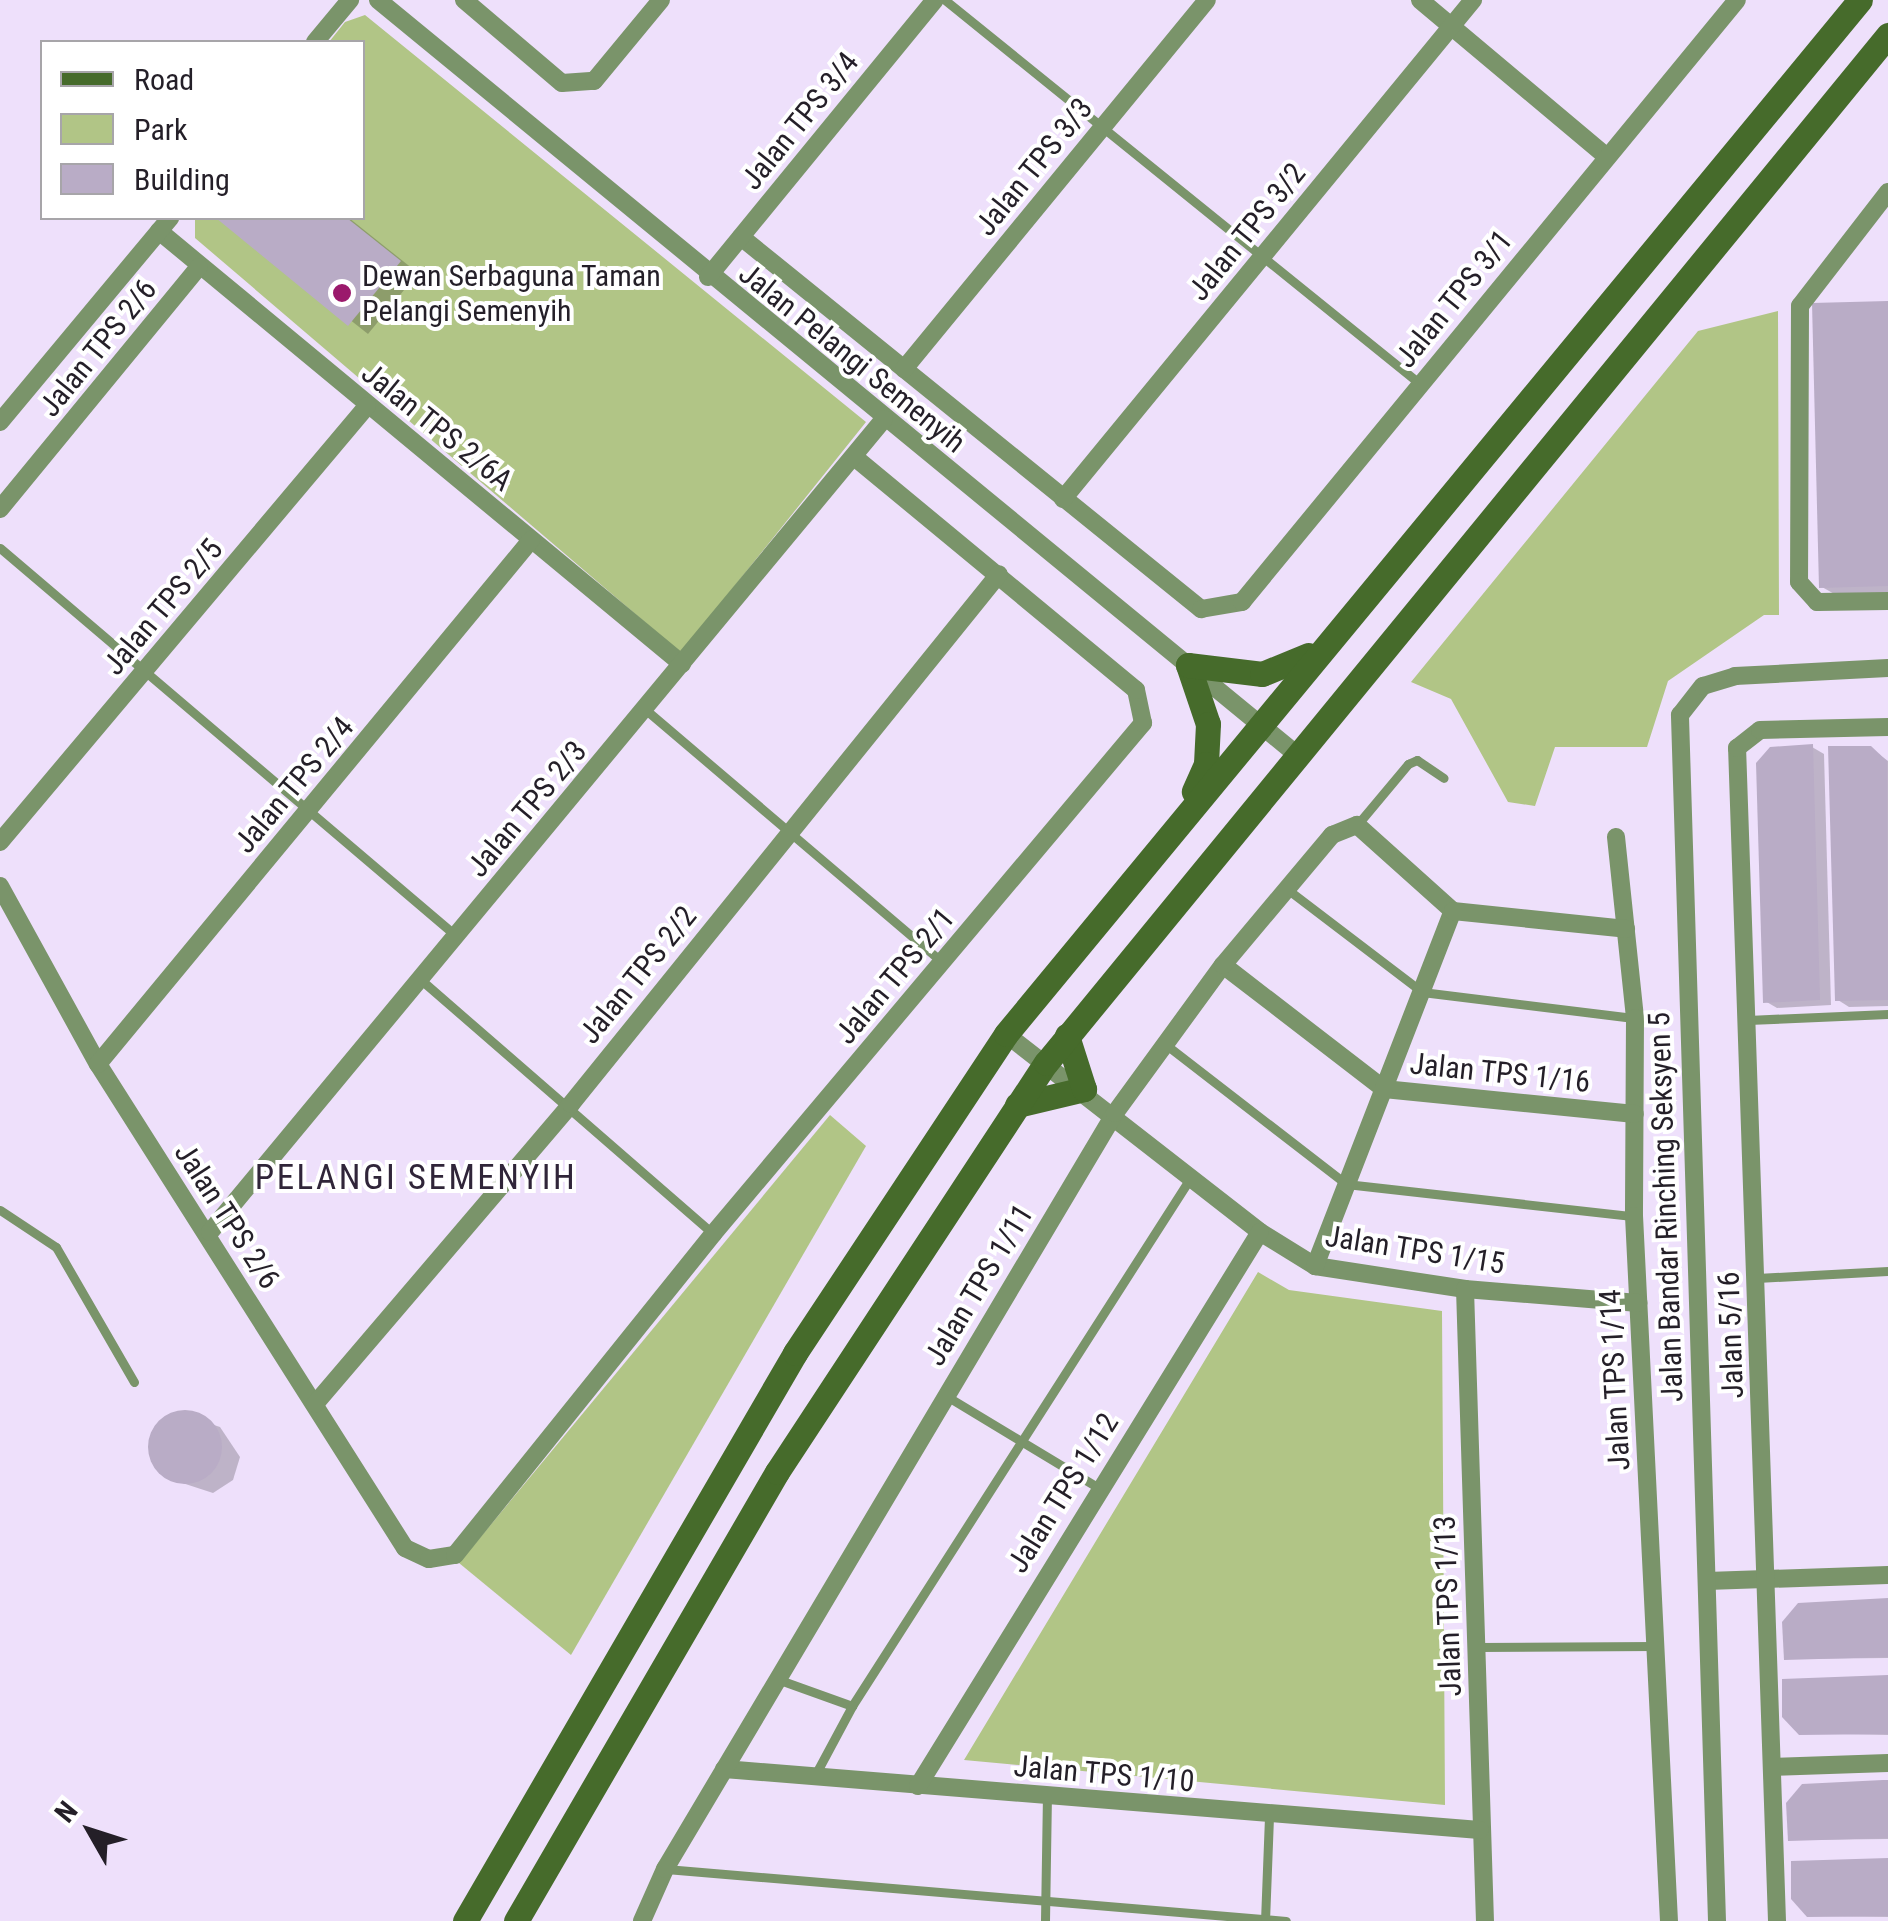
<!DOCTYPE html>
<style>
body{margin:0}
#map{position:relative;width:1888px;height:1921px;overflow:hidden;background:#eee0fb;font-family:"Roboto Condensed",sans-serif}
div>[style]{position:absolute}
.green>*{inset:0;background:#b1c586}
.shadow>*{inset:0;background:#0003}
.building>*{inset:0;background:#b9acc6}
.round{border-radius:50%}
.lane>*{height:9px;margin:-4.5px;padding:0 4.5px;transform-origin:4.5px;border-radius:4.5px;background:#7a946a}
.street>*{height:18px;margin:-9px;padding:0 9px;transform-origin:9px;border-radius:9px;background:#7a946a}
.secondary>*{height:25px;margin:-12.5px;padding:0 12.5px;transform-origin:12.5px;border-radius:12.5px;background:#466b2b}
.dots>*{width:28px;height:28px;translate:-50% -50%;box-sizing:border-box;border:5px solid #fff;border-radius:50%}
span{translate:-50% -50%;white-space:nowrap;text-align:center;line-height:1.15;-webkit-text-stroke:8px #fff;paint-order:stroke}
.street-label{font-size:30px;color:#241f28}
.poi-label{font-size:30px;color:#241f28}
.left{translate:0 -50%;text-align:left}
.quarter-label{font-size:35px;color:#302539;letter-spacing:2.5px}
.legend{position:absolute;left:40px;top:40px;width:325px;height:180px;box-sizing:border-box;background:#fff;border:2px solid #a7a5a9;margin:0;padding:12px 18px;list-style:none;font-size:30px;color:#241f28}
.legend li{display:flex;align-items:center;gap:20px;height:50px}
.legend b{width:50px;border:2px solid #a7a5a9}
.north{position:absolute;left:40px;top:1781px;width:100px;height:100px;-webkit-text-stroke:8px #fff;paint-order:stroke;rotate:309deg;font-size:28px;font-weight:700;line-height:40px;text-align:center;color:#241f28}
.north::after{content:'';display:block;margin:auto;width:35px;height:45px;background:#241f28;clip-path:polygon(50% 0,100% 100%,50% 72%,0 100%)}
</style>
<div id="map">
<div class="green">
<i style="clip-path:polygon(365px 15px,866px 422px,681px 653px,195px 238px,195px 218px,362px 218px,362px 42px,329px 42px,345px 22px)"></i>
<i style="clip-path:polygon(1778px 311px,1779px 615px,1764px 615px,1668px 681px,1647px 747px,1555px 747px,1535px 806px,1508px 802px,1451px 699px,1411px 682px,1698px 331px)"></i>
<i style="clip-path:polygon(830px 1115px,866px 1146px,571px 1655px,459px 1563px)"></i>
<i style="clip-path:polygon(1258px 1272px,1289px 1290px,1442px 1311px,1445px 1805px,964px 1760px)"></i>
</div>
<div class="shadow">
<i style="clip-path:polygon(221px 218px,349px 218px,418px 273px,368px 334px)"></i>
<i style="clip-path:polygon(1888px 303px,1888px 607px,1859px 608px,1822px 587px)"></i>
<i style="clip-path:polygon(1812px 747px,1824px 754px,1831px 1005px,1777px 1008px,1765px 1001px)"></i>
<i style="clip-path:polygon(1870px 748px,1888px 761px,1888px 1006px,1849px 1007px,1838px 1000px)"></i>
<i style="clip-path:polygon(177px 1413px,220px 1427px,240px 1457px,233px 1480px,213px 1493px,170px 1479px,150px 1449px,157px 1426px)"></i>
<i style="clip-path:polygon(1888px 1602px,1888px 1658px,1787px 1659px)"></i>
<i style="clip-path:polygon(1888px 1678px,1888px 1735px,1800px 1733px)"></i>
<i style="clip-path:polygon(1888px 1783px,1888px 1839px,1791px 1840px)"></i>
<i style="clip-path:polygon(1888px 1860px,1888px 1917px,1809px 1916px)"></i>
</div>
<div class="building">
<i style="clip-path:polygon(216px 218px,347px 218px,401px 261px,348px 326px)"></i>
<i style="clip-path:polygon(1888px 301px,1888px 586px,1819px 588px,1812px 303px)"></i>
<i style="clip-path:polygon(1813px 744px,1820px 1000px,1763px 1003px,1756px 763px,1770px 747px)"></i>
<i style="clip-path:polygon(1828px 746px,1871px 746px,1887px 761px,1888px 1000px,1835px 1001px)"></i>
<i class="round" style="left:148px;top:1410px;width:74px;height:74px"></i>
<i style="clip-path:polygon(1888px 1598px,1888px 1657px,1784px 1660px,1782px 1622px,1798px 1603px)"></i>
<i style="clip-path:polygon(1888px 1675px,1888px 1734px,1799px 1735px,1782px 1717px,1782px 1679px)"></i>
<i style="clip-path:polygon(1883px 1780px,1888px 1780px,1888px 1838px,1788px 1841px,1786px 1803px,1802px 1784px)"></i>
<i style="clip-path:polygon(1888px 1858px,1888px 1916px,1807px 1917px,1791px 1899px,1791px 1861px)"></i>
</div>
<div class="lane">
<i style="left:945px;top:0;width:611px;rotate:38.95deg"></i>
<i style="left:0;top:548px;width:597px;rotate:40.38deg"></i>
<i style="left:646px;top:710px;width:387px;rotate:40.4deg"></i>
<i style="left:1357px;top:825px;width:80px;rotate:-50.1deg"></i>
<i style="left:1408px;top:764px;width:10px;rotate:-24deg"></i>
<i style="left:1417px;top:760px;width:32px;rotate:34deg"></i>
<i style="left:1287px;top:889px;width:170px;rotate:37.3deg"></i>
<i style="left:1422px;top:992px;width:215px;rotate:7deg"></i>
<i style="left:420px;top:979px;width:387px;rotate:41deg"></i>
<i style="left:1748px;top:1020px;width:140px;rotate:-2.5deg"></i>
<i style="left:1165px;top:1044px;width:229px;rotate:37.7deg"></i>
<i style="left:1346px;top:1184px;width:288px;rotate:6.4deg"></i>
<i style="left:0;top:1210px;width:67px;rotate:33.5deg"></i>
<i style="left:56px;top:1247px;width:156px;rotate:60deg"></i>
<i style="left:1757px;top:1278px;width:131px;rotate:-3.1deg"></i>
<i style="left:948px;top:1397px;width:174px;rotate:31.1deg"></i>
<i style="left:1478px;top:1647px;width:177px;rotate:-0.3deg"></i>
<i style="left:777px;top:1679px;width:80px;rotate:19.8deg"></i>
<i style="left:852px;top:1706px;width:628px;rotate:-57.35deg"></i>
<i style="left:814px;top:1777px;width:81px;rotate:-61.8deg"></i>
<i style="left:666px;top:1869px;width:622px;rotate:4.79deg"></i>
<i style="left:1045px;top:1921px;width:124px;rotate:-89.1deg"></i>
<i style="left:1265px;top:1921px;width:106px;rotate:-87.8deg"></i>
</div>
<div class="street">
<i style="left:378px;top:0;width:1188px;rotate:39.4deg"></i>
<i style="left:464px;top:0;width:128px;rotate:40.3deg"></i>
<i style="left:562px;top:83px;width:32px;rotate:-4deg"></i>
<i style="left:594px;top:81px;width:105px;rotate:-50.4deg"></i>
<i style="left:1420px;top:0;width:244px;rotate:40deg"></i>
<i style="left:315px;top:42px;width:55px;rotate:-50.2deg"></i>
<i style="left:1888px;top:192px;width:144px;rotate:127.7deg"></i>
<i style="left:1800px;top:306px;width:276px;rotate:90.2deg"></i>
<i style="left:1799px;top:582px;width:27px;rotate:48deg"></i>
<i style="left:1817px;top:602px;width:71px;rotate:-0.8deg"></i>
<i style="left:159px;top:231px;width:679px;rotate:39.62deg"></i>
<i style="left:741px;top:237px;width:592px;rotate:38.96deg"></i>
<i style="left:1201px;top:609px;width:42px;rotate:-9.7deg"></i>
<i style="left:1242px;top:602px;width:779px;rotate:-50.57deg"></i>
<i style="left:708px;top:277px;width:358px;rotate:-50.7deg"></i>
<i style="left:904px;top:369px;width:477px;rotate:-50.6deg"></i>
<i style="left:0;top:422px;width:266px;rotate:-50.2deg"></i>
<i style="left:1063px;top:499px;width:646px;rotate:-50.59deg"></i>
<i style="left:0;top:509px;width:313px;rotate:-50.6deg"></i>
<i style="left:1616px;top:837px;width:182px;rotate:84deg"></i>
<i style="left:1635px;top:1018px;width:198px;rotate:90.3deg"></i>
<i style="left:1634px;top:1216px;width:706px;rotate:87.16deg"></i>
<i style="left:0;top:842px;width:570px;rotate:-49.91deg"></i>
<i style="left:0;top:886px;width:203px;rotate:61.2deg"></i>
<i style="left:98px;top:1064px;width:573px;rotate:57.61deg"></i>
<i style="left:405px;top:1548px;width:26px;rotate:25deg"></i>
<i style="left:429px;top:1559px;width:26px;rotate:-9deg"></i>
<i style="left:455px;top:1555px;width:412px;rotate:-51.2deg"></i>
<i style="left:713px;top:1234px;width:668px;rotate:-49.92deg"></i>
<i style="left:1143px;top:723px;width:34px;rotate:-102deg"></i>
<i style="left:1136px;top:690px;width:366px;rotate:-140.4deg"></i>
<i style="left:1223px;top:965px;width:203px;rotate:37.6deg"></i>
<i style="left:1384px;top:1089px;width:252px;rotate:5.7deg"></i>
<i style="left:1006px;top:1034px;width:322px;rotate:37.9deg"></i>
<i style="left:1260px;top:1232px;width:65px;rotate:31.7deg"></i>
<i style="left:1315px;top:1266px;width:152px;rotate:8.7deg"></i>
<i style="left:1465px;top:1289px;width:174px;rotate:4.6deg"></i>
<i style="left:98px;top:1064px;width:680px;rotate:-50.43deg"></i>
<i style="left:210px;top:1232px;width:1056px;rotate:-50.34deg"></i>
<i style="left:1315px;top:1266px;width:381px;rotate:-68.8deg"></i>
<i style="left:1465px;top:1289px;width:632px;rotate:88.19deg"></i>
<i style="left:315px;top:1404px;width:394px;rotate:-49.5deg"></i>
<i style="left:571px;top:1104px;width:681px;rotate:-51.08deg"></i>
<i style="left:1707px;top:1581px;width:181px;rotate:-1.9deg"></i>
<i style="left:1772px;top:1767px;width:116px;rotate:-2deg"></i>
<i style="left:724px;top:1769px;width:758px;rotate:4.61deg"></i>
<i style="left:918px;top:1786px;width:651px;rotate:-58.31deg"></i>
<i style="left:642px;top:1921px;width:57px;rotate:-66.1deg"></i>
<i style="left:665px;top:1869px;width:880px;rotate:-59.24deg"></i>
<i style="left:1115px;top:1113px;width:183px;rotate:-53.9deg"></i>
<i style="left:1223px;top:965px;width:170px;rotate:-50deg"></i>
<i style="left:1332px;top:835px;width:27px;rotate:-22deg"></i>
<i style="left:1357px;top:825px;width:129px;rotate:41.9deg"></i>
<i style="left:1453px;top:911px;width:174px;rotate:5.9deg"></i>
<i style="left:1717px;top:1921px;width:1207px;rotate:-91.76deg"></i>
<i style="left:1680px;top:715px;width:37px;rotate:-52deg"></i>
<i style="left:1703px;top:686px;width:34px;rotate:-17deg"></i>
<i style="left:1735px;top:676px;width:153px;rotate:-3deg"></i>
<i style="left:1777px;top:1921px;width:1174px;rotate:-91.95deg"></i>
<i style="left:1737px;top:748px;width:29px;rotate:-38deg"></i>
<i style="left:1760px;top:730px;width:128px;rotate:-1.3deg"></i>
</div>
<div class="secondary">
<i style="left:1188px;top:665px;width:62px;rotate:71.3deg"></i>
<i style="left:1208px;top:724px;width:40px;rotate:92.9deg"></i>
<i style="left:1206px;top:764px;width:30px;rotate:114deg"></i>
<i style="left:1188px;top:665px;width:75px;rotate:6.9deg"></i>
<i style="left:1262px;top:674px;width:50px;rotate:-22.4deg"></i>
<i style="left:1017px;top:1105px;width:69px;rotate:-13.4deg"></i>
<i style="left:1084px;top:1089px;width:56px;rotate:-107.8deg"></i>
<i style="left:465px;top:1921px;width:657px;rotate:-59.84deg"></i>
<i style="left:795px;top:1353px;width:382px;rotate:-56.5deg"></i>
<i style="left:1006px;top:1034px;width:1341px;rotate:-50.45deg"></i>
<i style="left:516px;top:1921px;width:519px;rotate:-59.83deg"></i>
<i style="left:777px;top:1472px;width:490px;rotate:-56.7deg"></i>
<i style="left:1046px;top:1063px;width:1329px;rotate:-50.68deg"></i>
</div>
<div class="dots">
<i style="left:342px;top:293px;background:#9b196c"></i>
</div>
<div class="street-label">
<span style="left:800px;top:121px;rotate:-51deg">Jalan TPS 3/4</span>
<span style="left:1034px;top:167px;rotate:-51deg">Jalan TPS 3/3</span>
<span style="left:1247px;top:232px;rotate:-51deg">Jalan TPS 3/2</span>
<span style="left:1454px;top:299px;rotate:-51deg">Jalan TPS 3/1</span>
<span style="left:98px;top:348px;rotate:-51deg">Jalan TPS 2/6</span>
<span style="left:852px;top:358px;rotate:39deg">Jalan Pelangi Semenyih</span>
<span style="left:437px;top:427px;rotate:39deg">Jalan TPS 2/6A</span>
<span style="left:163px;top:607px;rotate:-50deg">Jalan TPS 2/5</span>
<span style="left:294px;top:785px;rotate:-50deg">Jalan TPS 2/4</span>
<span style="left:527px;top:809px;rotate:-50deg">Jalan TPS 2/3</span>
<span style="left:638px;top:975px;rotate:-51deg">Jalan TPS 2/2</span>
<span style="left:895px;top:976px;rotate:-50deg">Jalan TPS 2/1</span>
<span style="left:1500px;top:1073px;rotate:6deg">Jalan TPS 1/16</span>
<span style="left:1666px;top:1207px;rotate:-92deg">Jalan Bandar Rinching Seksyen 5</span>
<span style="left:227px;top:1216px;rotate:57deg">Jalan TPS 2/6</span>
<span style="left:1415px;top:1250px;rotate:9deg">Jalan TPS 1/15</span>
<span style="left:979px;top:1285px;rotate:-59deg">Jalan TPS 1/11</span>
<span style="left:1731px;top:1335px;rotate:-92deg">Jalan 5/16</span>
<span style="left:1615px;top:1380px;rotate:-93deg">Jalan TPS 1/14</span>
<span style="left:1063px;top:1493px;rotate:-58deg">Jalan TPS 1/12</span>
<span style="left:1448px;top:1606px;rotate:-92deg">Jalan TPS 1/13</span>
<span style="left:1104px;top:1774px;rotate:5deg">Jalan TPS 1/10</span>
</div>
<div class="poi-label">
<span class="left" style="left:362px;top:293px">Dewan Serbaguna Taman<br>Pelangi Semenyih</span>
</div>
<div class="quarter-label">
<span style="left:416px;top:1178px">PELANGI SEMENYIH</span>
</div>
<ul class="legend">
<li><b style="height:12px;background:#466b2b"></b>Road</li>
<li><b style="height:28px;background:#b1c586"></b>Park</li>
<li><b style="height:28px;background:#b9acc6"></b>Building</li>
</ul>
<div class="north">N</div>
</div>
